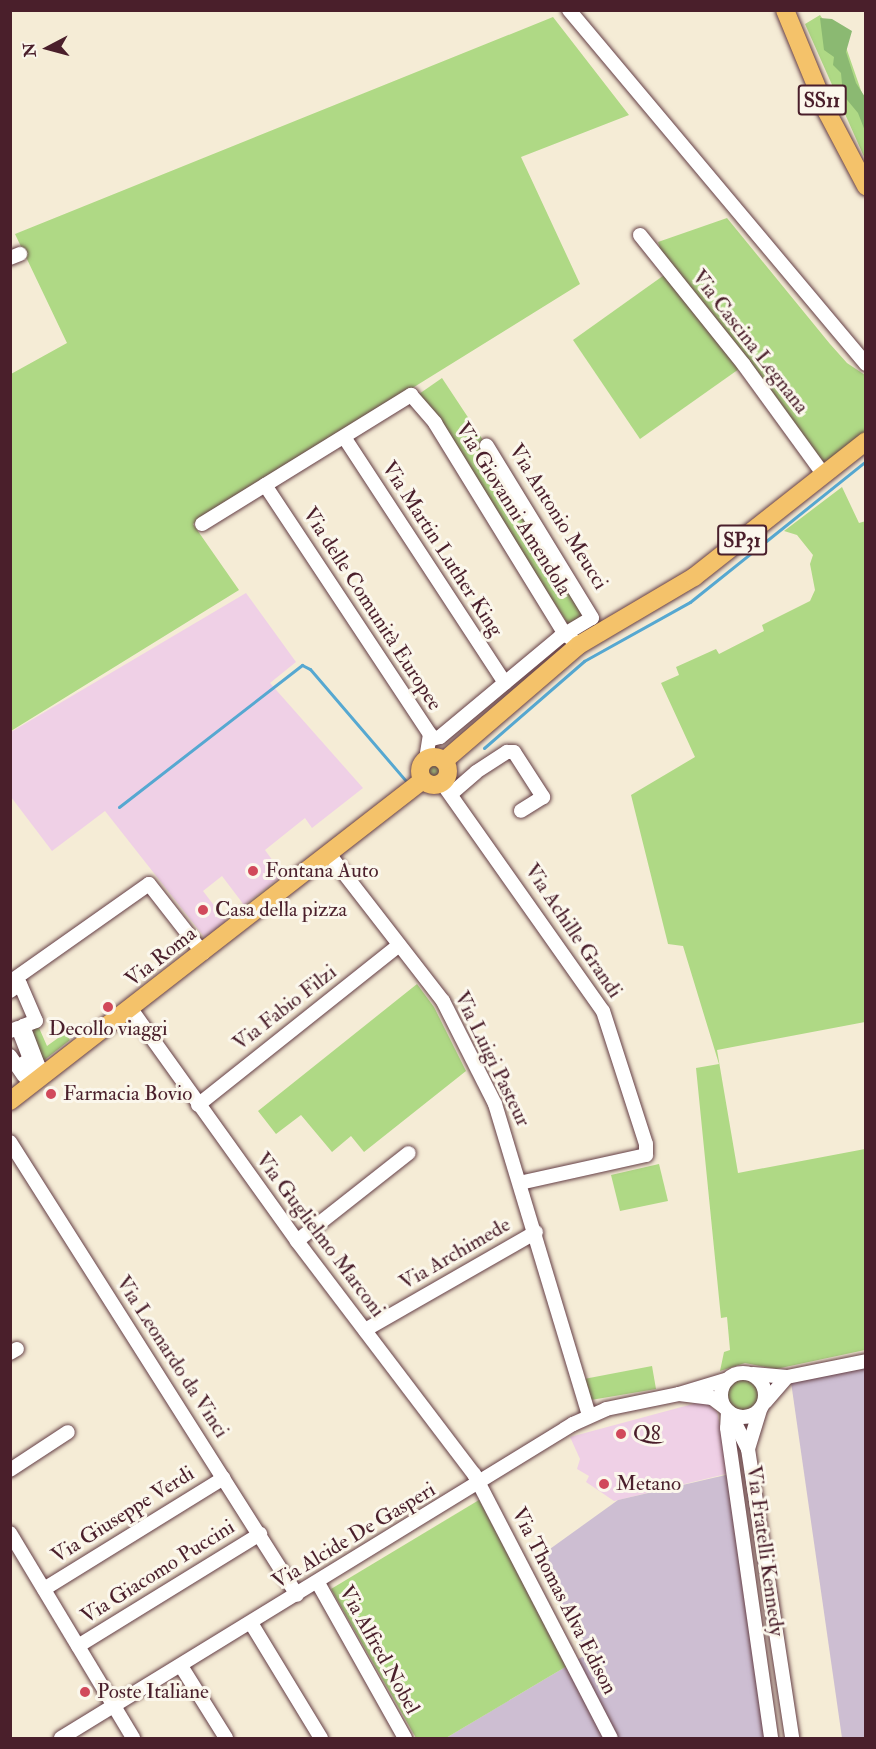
<!DOCTYPE html>
<meta charset="utf-8">
<style>
body{margin:0}
#map{position:relative;width:876px;height:1749px;overflow:hidden;background:#f5ecd6;font-family:"IM FELL Double Pica",serif}
div>[style]{position:absolute}
.built>*{inset:0;background:#efd0e6}
.industrial>*{inset:0;background:#cdbed2}
.green>*{inset:0;background:#afd985}
.round{border-radius:50%}
.forest>*{inset:0;background:#8bb972}
.stream>*{height:3px;margin:-1.5px;padding:0 1.5px;transform-origin:1.5px;border-radius:1.5px;background:#56a8d1}
.roads{filter:drop-shadow(0 0 2px #643e45) drop-shadow(0 0 2px #643e45)}
.minor>*{height:14px;margin:-7px;padding:0 7px;transform-origin:7px;border-radius:7px;background:#fff}
.minor>.ring{margin:-7px;padding:0;box-sizing:content-box;background:none;border:14px solid #fff;border-radius:50%}
.major>*{height:18px;margin:-9px;padding:0 9px;transform-origin:9px;border-radius:9px;background:#f4c26a}
.major>.ring{margin:-9px;padding:0;box-sizing:content-box;background:none;border:18px solid #f4c26a;border-radius:50%}
.dots>*{width:16px;height:16px;translate:-50% -50%;box-sizing:border-box;border:3px solid #fbf7ec;border-radius:50%}
span{translate:-50% -50%;white-space:nowrap;text-align:center;line-height:1.15;-webkit-text-stroke:6px #fbf7ec;paint-order:stroke}
.shield-label span{padding:2px 4px;background:#fbf7ec;border:2px solid;border-radius:4px;-webkit-text-stroke-width:0}
.shield-label{font-size:20px;color:#4a1f2b;font-weight:700}
.street-label{font-size:21px;color:#4a1f2b}
.poi-label{font-size:21px;color:#4a1f2b}
.left{translate:0 -50%;text-align:left}
.frame{position:absolute;inset:0;border:12px solid #4a1f2b;pointer-events:none}
.north{position:absolute;left:18px;top:18px;width:60px;height:60px;-webkit-text-stroke:4px #fbf7ec;paint-order:stroke;rotate:264deg;font-size:16px;font-weight:700;line-height:24px;text-align:center;color:#4a1f2b}
.north::after{content:'';display:block;margin:auto;width:21px;height:27px;background:#4a1f2b;clip-path:polygon(50% 0,100% 100%,50% 72%,0 100%)}
</style>
<div id="map">
<div class="built">
<i style="clip-path:polygon(246px 593px,296px 662px,270px 683px,363px 788px,312px 828px,305px 818px,265px 850px,283px 875px,244px 905px,222px 876px,203px 891px,226px 921px,205px 938px,105px 811px,52px 851px,11px 797px,11px 732px)"></i>
<i style="clip-path:polygon(704px 1401px,717px 1412px,730px 1473px,614px 1501px,586px 1482px,589px 1476px,577px 1469px,580px 1459px,570px 1437px)"></i>
</div>
<div class="industrial">
<i style="clip-path:polygon(865px 1368px,865px 1738px,842px 1738px,791px 1382px)"></i>
<i style="clip-path:polygon(730px 1474px,768px 1738px,446px 1738px,587px 1654px,536px 1559px,618px 1500px)"></i>
</div>
<div class="green">
<i style="clip-path:polygon(820px 15px,829px 28px,839px 27px,865px 102px,865px 159px,805px 24px)"></i>
<i style="clip-path:polygon(553px 17px,629px 115px,521px 157px,580px 284px,193px 524px,239px 590px,11px 731px,11px 374px,67px 343px,15px 234px)"></i>
<i style="clip-path:polygon(727px 218px,830px 344px,847px 363px,865px 375px,865px 434px,823px 467px,662px 254px,658px 242px)"></i>
<i style="clip-path:polygon(667px 273px,739px 369px,640px 439px,573px 340px)"></i>
<i style="clip-path:polygon(442px 378px,483px 440px,479px 443px,586px 614px,568px 624px,419px 394px)"></i>
<i style="clip-path:polygon(842px 487px,859px 523px,866px 521px,865px 1022px,717px 1050px,738px 1173px,865px 1149px,865px 1350px,776px 1369px,745px 1363px,720px 1371px,724px 1352px,730px 1350px,727px 1317px,721px 1318px,696px 1068px,719px 1064px,683px 946px,668px 944px,631px 795px,695px 757px,661px 683px,679px 675px,676px 667px,716px 649px,719px 654px,764px 631px,762px 625px,810px 601px,815px 590px,810px 564px,813px 555px,797px 535px,784px 531px)"></i>
<i class="round" style="left:424px;top:762px;width:18px;height:18px"></i>
<i style="clip-path:polygon(417px 984px,434px 1007px,466px 1071px,364px 1152px,351px 1136px,332px 1152px,301px 1115px,276px 1134px,258px 1111px)"></i>
<i style="clip-path:polygon(36px 1021px,47px 1046px,65px 1033px,70px 1040px,38px 1065px,23px 1026px)"></i>
<i style="clip-path:polygon(659px 1164px,668px 1201px,620px 1211px,611px 1175px)"></i>
<i style="clip-path:polygon(652px 1366px,656px 1389px,591px 1400px,584px 1379px)"></i>
<i class="round" style="left:727px;top:1379px;width:32px;height:32px"></i>
<i style="clip-path:polygon(479px 1500px,567px 1666px,446px 1738px,416px 1738px,331px 1589px)"></i>
</div>
<div class="forest">
<i style="clip-path:polygon(820px 18px,832px 19px,852px 31px,846px 52px,856px 83px,865px 97px,865px 131px,858px 113px,843px 95px,841px 73px,833px 65px,834px 57px,824px 50px)"></i>
</div>
<div class="stream">
<i style="left:484px;top:748px;width:133px;rotate:-41deg"></i>
<i style="left:584px;top:661px;width:121px;rotate:-29.1deg"></i>
<i style="left:690px;top:602px;width:226px;rotate:-38.7deg"></i>
<i style="left:119px;top:807px;width:232px;rotate:-37.8deg"></i>
<i style="left:302px;top:665px;width:9px;rotate:27deg"></i>
<i style="left:310px;top:669px;width:149px;rotate:49.4deg"></i>
</div>
<div class="roads">
<div class="minor">
<i style="left:569px;top:10px;width:462px;rotate:50deg"></i>
<i style="left:640px;top:235px;width:166px;rotate:51.3deg"></i>
<i style="left:744px;top:365px;width:136px;rotate:54deg"></i>
<i style="left:10px;top:258px;width:11px;rotate:-22deg"></i>
<i style="left:344px;top:437px;width:294px;rotate:56.8deg"></i>
<i style="left:265px;top:485px;width:299px;rotate:56.5deg"></i>
<i style="left:430px;top:734px;width:25px;rotate:99deg"></i>
<i style="left:202px;top:524px;width:246px;rotate:-31.7deg"></i>
<i style="left:411px;top:395px;width:37px;rotate:49deg"></i>
<i style="left:435px;top:423px;width:248px;rotate:58.4deg"></i>
<i style="left:565px;top:634px;width:18px;rotate:38deg"></i>
<i style="left:432px;top:739px;width:8px;rotate:-14deg"></i>
<i style="left:440px;top:737px;width:156px;rotate:-39.8deg"></i>
<i style="left:560px;top:637px;width:37px;rotate:-31deg"></i>
<i style="left:592px;top:618px;width:202px;rotate:-121.4deg"></i>
<i style="left:442px;top:783px;width:279px;rotate:54.8deg"></i>
<i style="left:603px;top:1011px;width:140px;rotate:72.1deg"></i>
<i style="left:646px;top:1144px;width:11px;rotate:90deg"></i>
<i style="left:646px;top:1155px;width:129px;rotate:167.5deg"></i>
<i style="left:451px;top:794px;width:33px;rotate:-41deg"></i>
<i style="left:476px;top:772px;width:37px;rotate:-33deg"></i>
<i style="left:507px;top:752px;width:7px"></i>
<i style="left:514px;top:752px;width:54px;rotate:57.2deg"></i>
<i style="left:543px;top:797px;width:26px;rotate:148deg"></i>
<i style="left:329px;top:854px;width:186px;rotate:52.2deg"></i>
<i style="left:443px;top:1001px;width:115px;rotate:63.2deg"></i>
<i style="left:495px;top:1104px;width:325px;rotate:73.2deg"></i>
<i style="left:10px;top:982px;width:170px;rotate:-35.2deg"></i>
<i style="left:149px;top:884px;width:88px;rotate:52deg"></i>
<i style="left:10px;top:991px;width:12px;rotate:-35deg"></i>
<i style="left:20px;top:984px;width:40px;rotate:66.6deg"></i>
<i style="left:36px;top:1021px;width:14px;rotate:159deg"></i>
<i style="left:23px;top:1026px;width:42px;rotate:69deg"></i>
<i style="left:38px;top:1065px;width:8px;rotate:140deg"></i>
<i style="left:32px;top:1070px;width:11px;rotate:-146deg"></i>
<i style="left:23px;top:1064px;width:9px;rotate:-36deg"></i>
<i style="left:30px;top:1059px;width:33px;rotate:-111deg"></i>
<i style="left:18px;top:1028px;width:9px;rotate:159deg"></i>
<i style="left:131px;top:1009px;width:285px;rotate:54.4deg"></i>
<i style="left:297px;top:1241px;width:293px;rotate:52.8deg"></i>
<i style="left:474px;top:1474px;width:297px;rotate:62.6deg"></i>
<i style="left:10px;top:1056px;width:24px;rotate:55deg"></i>
<i style="left:198px;top:1105px;width:257px;rotate:-38.5deg"></i>
<i style="left:10px;top:1142px;width:536px;rotate:57.64deg"></i>
<i style="left:297px;top:1241px;width:142px;rotate:-38.2deg"></i>
<i style="left:365px;top:1330px;width:197px;rotate:-29.8deg"></i>
<i style="left:10px;top:1353px;width:8px;rotate:-30deg"></i>
<i class="ring" style="left:721px;top:1373px;width:30px;height:30px"></i>
<i style="left:753px;top:1374px;width:34px;rotate:5deg"></i>
<i style="left:787px;top:1377px;width:33px;rotate:131deg"></i>
<i style="left:787px;top:1377px;width:81px;rotate:-11.4deg"></i>
<i style="left:724px;top:1407px;width:15px;rotate:-143deg"></i>
<i style="left:712px;top:1398px;width:33px;rotate:-173deg"></i>
<i style="left:679px;top:1394px;width:51px;rotate:-17deg"></i>
<i style="left:728px;top:1411px;width:17px;rotate:93deg"></i>
<i style="left:727px;top:1428px;width:313px;rotate:81.9deg"></i>
<i style="left:730px;top:1413px;width:40px;rotate:63.4deg"></i>
<i style="left:748px;top:1449px;width:41px;rotate:-72.9deg"></i>
<i style="left:748px;top:1449px;width:292px;rotate:81.3deg"></i>
<i style="left:10px;top:1470px;width:69px;rotate:-33.2deg"></i>
<i style="left:10px;top:1533px;width:239px;rotate:59deg"></i>
<i style="left:318px;top:1583px;width:178px;rotate:60.7deg"></i>
<i style="left:44px;top:1589px;width:211px;rotate:-31.7deg"></i>
<i style="left:251px;top:1623px;width:135px;rotate:58.7deg"></i>
<i style="left:78px;top:1646px;width:214px;rotate:-31.6deg"></i>
<i style="left:181px;top:1666px;width:85px;rotate:58deg"></i>
<i style="left:61px;top:1738px;width:601px;rotate:-31.52deg"></i>
<i style="left:573px;top:1424px;width:36px;rotate:-24deg"></i>
<i style="left:606px;top:1409px;width:75px;rotate:-11.6deg"></i>
</div>
<div class="major">
<i style="left:785px;top:10px;width:110px;rotate:67.6deg"></i>
<i style="left:827px;top:112px;width:84px;rotate:62.2deg"></i>
<i class="ring" style="left:420px;top:757px;width:10px;height:10px"></i>
<i style="left:444px;top:761px;width:178px;rotate:-40.7deg"></i>
<i style="left:579px;top:645px;width:134px;rotate:-30.6deg"></i>
<i style="left:694px;top:577px;width:219px;rotate:-38.3deg"></i>
<i style="left:10px;top:1101px;width:523px;rotate:-37.86deg"></i>
</div>
</div>
<div class="dots">
<i style="left:253px;top:871px;background:#d1495b"></i>
<i style="left:203px;top:910px;background:#d1495b"></i>
<i style="left:108px;top:1007px;background:#d1495b"></i>
<i style="left:51px;top:1094px;background:#d1495b"></i>
<i style="left:621px;top:1434px;background:#d1495b"></i>
<i style="left:604px;top:1484px;background:#d1495b"></i>
<i style="left:85px;top:1692px;background:#d1495b"></i>
</div>
<div class="shield-label">
<span style="left:822px;top:100px">SS11</span>
<span style="left:742px;top:540px">SP31</span>
</div>
<div class="street-label">
<span style="left:750px;top:342px;rotate:52deg">Via Cascina Legnana</span>
<span style="left:513px;top:509px;rotate:58deg">Via Giovanni Amendola</span>
<span style="left:558px;top:517px;rotate:58deg">Via Antonio Meucci</span>
<span style="left:442px;top:549px;rotate:57deg">Via Martin Luther King</span>
<span style="left:372px;top:609px;rotate:57deg">Via delle Comunità Europee</span>
<span style="left:573px;top:931px;rotate:56deg">Via Achille Grandi</span>
<span style="left:161px;top:957px;rotate:-38deg">Via Roma</span>
<span style="left:285px;top:1008px;rotate:-38deg">Via Fabio Filzi</span>
<span style="left:492px;top:1059px;rotate:64deg">Via Luigi Pasteur</span>
<span style="left:320px;top:1235px;rotate:53deg">Via Guglielmo Marconi</span>
<span style="left:455px;top:1254px;rotate:-30deg">Via Archimede</span>
<span style="left:172px;top:1357px;rotate:57deg">Via Leonardo da Vinci</span>
<span style="left:123px;top:1515px;rotate:-32deg">Via Giuseppe Verdi</span>
<span style="left:354px;top:1536px;rotate:-31deg">Via Alcide De Gasperi</span>
<span style="left:765px;top:1551px;rotate:82deg">Via Fratelli Kennedy</span>
<span style="left:158px;top:1572px;rotate:-32deg">Via Giacomo Puccini</span>
<span style="left:564px;top:1601px;rotate:63deg">Via Thomas Alva Edison</span>
<span style="left:379px;top:1650px;rotate:61deg">Via Alfred Nobel</span>
</div>
<div class="poi-label">
<span class="left" style="left:265px;top:871px">Fontana Auto</span>
<span class="left" style="left:215px;top:910px">Casa della pizza</span>
<span style="left:108px;top:1029px">Decollo viaggi</span>
<span class="left" style="left:63px;top:1094px">Farmacia Bovio</span>
<span class="left" style="left:633px;top:1434px">Q8</span>
<span class="left" style="left:616px;top:1484px">Metano</span>
<span class="left" style="left:97px;top:1692px">Poste Italiane</span>
</div>
<div class="frame"></div>
<div class="north">N</div>
</div>
